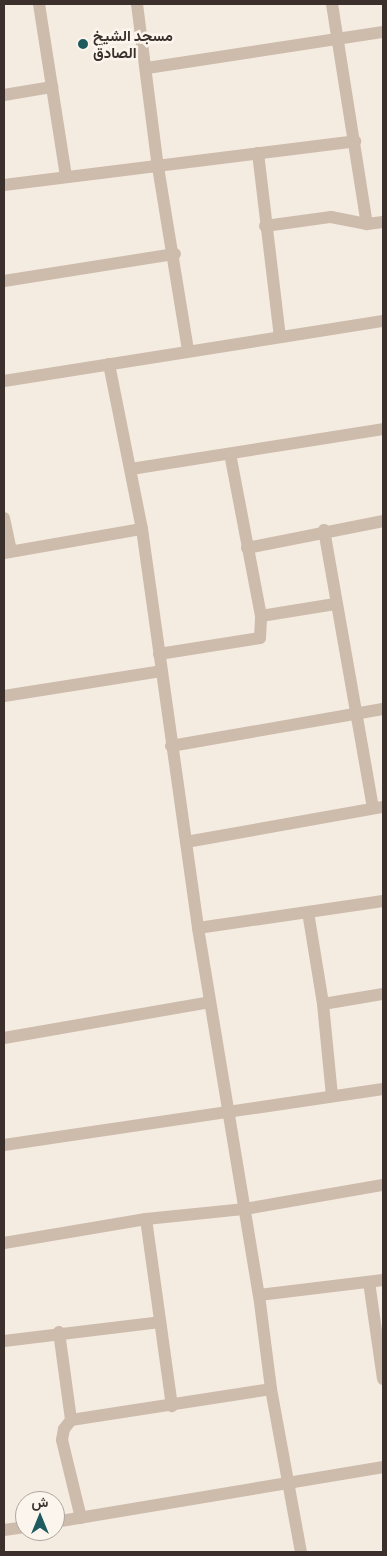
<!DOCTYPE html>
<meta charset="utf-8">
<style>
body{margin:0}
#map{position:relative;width:387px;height:1556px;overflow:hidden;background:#f4ebe1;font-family:Barlow,Vazirmatn,sans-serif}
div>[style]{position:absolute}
.minor>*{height:12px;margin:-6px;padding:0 6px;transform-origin:6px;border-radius:6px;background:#cdbbac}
.dots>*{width:14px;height:14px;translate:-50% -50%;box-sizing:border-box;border:2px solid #fbf5ee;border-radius:50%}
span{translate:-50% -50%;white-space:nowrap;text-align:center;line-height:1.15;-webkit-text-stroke:5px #fbf5ee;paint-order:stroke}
.poi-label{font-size:15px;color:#3b302b;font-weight:700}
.left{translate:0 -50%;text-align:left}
.frame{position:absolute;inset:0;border:5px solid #3b302b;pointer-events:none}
.north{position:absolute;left:15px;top:1491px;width:50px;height:50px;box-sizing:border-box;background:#fbf5ee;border:1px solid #aea6a0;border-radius:50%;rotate:0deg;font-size:14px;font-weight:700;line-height:20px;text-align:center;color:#3b302b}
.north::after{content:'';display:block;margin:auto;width:18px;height:22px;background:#1f5a5e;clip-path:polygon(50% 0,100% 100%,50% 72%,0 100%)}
</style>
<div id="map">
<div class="minor">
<i style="left:39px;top:4px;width:175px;rotate:81.1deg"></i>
<i style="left:137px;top:4px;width:164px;rotate:82.7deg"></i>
<i style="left:158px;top:167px;width:185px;rotate:80.7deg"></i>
<i style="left:332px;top:4px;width:223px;rotate:81deg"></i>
<i style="left:147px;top:68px;width:239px;rotate:-8.7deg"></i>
<i style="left:4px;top:95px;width:49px;rotate:-9.5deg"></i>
<i style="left:258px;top:153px;width:185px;rotate:83.2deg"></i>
<i style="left:4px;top:185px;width:354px;rotate:-7.1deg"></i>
<i style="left:265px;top:226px;width:67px;rotate:-7.8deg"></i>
<i style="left:331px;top:217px;width:37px;rotate:11deg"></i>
<i style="left:367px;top:224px;width:16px;rotate:-7deg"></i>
<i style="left:4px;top:281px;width:173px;rotate:-9deg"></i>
<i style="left:109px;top:364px;width:168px;rotate:78.7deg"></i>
<i style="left:142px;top:529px;width:403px;rotate:82deg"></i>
<i style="left:198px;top:928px;width:372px;rotate:80.6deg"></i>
<i style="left:259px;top:1295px;width:95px;rotate:82.7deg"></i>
<i style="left:271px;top:1389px;width:166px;rotate:79.6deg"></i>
<i style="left:4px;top:381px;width:384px;rotate:-9deg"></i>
<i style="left:131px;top:469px;width:255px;rotate:-9deg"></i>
<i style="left:4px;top:518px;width:34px;rotate:78deg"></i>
<i style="left:324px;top:530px;width:282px;rotate:80deg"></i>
<i style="left:247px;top:548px;width:139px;rotate:-11.2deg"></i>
<i style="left:4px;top:553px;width:140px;rotate:-9.9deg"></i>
<i style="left:261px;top:616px;width:75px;rotate:-9.2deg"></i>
<i style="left:159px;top:654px;width:102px;rotate:-9deg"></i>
<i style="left:260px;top:638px;width:22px;rotate:-87deg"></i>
<i style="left:261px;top:616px;width:165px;rotate:-100.8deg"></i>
<i style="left:4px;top:696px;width:159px;rotate:-9deg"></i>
<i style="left:171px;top:746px;width:215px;rotate:-9.9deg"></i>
<i style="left:186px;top:842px;width:200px;rotate:-10.1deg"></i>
<i style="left:308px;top:912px;width:93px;rotate:80.7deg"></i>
<i style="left:323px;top:1004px;width:92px;rotate:84.4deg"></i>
<i style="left:198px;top:928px;width:187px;rotate:-8.3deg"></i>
<i style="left:323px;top:1004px;width:61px;rotate:-9.5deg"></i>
<i style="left:4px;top:1038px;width:209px;rotate:-9.9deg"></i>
<i style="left:4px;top:1145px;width:383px;rotate:-8.4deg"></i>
<i style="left:146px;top:1219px;width:189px;rotate:82.1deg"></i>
<i style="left:4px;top:1243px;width:144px;rotate:-9.6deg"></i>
<i style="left:146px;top:1219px;width:100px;rotate:-5.8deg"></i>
<i style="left:245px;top:1209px;width:140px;rotate:-9.9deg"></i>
<i style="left:369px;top:1282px;width:98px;rotate:81.8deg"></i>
<i style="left:259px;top:1295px;width:125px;rotate:-6.9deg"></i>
<i style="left:59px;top:1332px;width:89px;rotate:82.2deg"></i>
<i style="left:4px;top:1341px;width:157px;rotate:-6.9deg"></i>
<i style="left:81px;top:1518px;width:80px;rotate:-103.7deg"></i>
<i style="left:62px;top:1440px;width:11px;rotate:-80deg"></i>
<i style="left:64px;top:1429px;width:11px;rotate:-52deg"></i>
<i style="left:71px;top:1420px;width:202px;rotate:-8.8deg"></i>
<i style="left:55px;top:1522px;width:333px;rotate:-9.5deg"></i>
<i style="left:4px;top:1530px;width:21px;rotate:-8deg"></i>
</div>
<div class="dots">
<i style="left:83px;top:44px;background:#1f5a5e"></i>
</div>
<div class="poi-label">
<span class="left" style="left:93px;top:44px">مسجد الشيخ<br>الصادق</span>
</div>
<div class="frame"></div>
<div class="north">ش</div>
</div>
